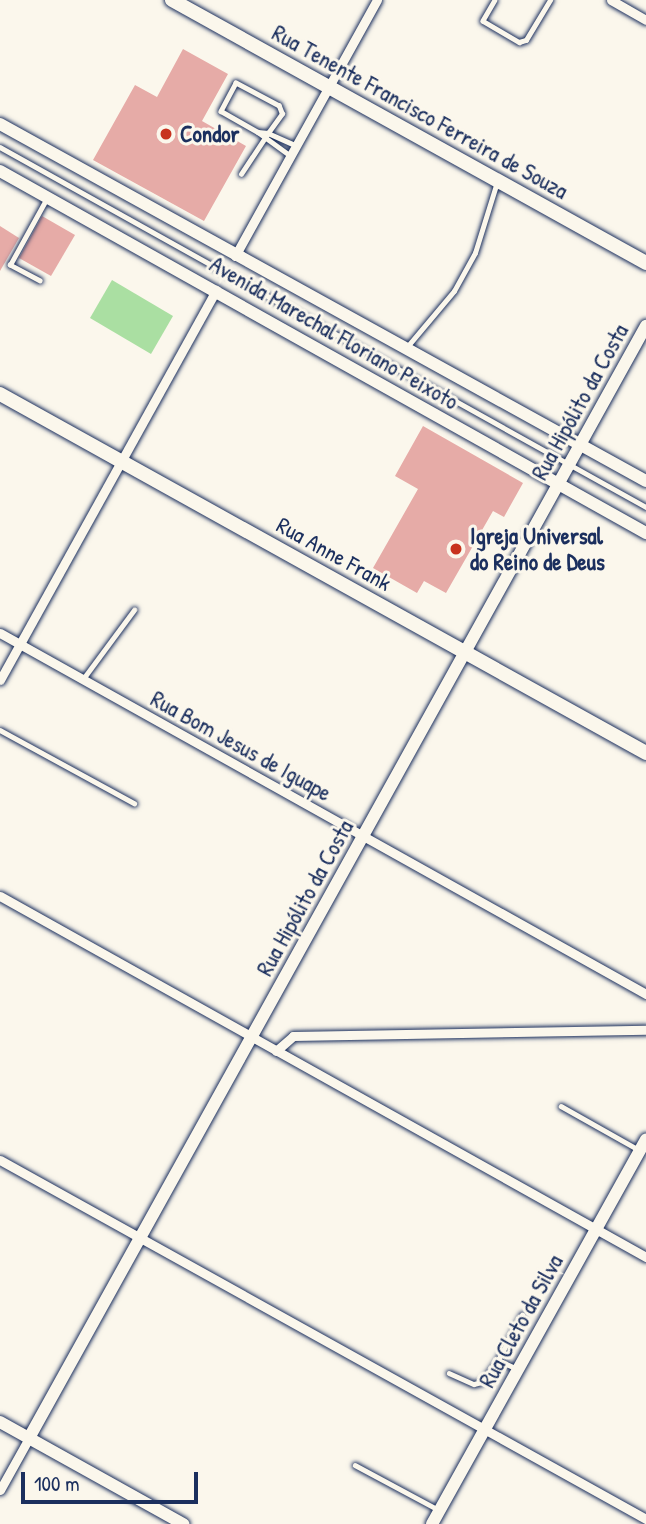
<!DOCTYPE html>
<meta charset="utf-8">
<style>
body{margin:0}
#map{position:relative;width:646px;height:1524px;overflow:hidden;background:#fbf7ec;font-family:"Patrick Hand",sans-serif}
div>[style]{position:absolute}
.green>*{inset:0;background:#aadfa2}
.building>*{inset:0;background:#e6aba7}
.roads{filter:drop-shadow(0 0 2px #1b2f5e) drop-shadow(0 0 2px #1b2f5e)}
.lane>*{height:4.5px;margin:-2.25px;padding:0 2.25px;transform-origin:2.25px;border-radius:2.25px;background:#fbf7ec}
.street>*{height:9px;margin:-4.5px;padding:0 4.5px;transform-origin:4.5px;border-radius:4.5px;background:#fbf7ec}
.secondary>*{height:12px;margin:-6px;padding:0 6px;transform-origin:6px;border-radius:6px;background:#fbf7ec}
.primary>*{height:14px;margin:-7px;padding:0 7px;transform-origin:7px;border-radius:7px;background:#fbf7ec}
.dots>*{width:19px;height:19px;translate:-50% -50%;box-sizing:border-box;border:4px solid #fbf7ec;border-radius:50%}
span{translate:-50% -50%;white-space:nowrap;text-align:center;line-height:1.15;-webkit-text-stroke:6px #fbf7ec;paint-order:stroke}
.street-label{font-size:23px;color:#1b2f5e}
.poi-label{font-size:23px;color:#1b2f5e;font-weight:700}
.left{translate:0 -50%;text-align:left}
.scale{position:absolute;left:21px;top:1472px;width:177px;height:32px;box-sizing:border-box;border:4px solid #1b2f5e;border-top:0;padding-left:9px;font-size:21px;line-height:24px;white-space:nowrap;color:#1b2f5e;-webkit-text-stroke:5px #fbf7ec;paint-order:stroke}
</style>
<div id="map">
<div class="green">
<i style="clip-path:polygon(112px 280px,173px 316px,151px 354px,90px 318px)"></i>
</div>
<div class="building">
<i style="clip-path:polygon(183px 49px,228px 74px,202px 121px,246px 146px,204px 221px,93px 160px,135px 85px,157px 97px)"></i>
<i style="clip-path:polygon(42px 216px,75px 235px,51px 276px,19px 258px)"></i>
<i style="clip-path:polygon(0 226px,19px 238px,0 271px)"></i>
<i style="clip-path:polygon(423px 426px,523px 483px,504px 517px,493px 511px,446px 593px,424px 581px,417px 593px,373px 568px,418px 489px,395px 476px)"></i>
</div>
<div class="roads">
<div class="lane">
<i style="left:495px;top:0;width:24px;rotate:120deg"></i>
<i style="left:483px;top:21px;width:42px;rotate:30.3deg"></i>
<i style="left:519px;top:42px;width:7px;rotate:-16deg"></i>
<i style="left:526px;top:40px;width:47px;rotate:-59deg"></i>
<i style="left:258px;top:132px;width:39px;rotate:36deg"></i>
<i style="left:0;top:147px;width:740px;rotate:29.13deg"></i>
<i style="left:241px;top:174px;width:49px;rotate:-56.6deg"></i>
<i style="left:268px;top:133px;width:24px;rotate:-54deg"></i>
<i style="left:282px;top:114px;width:9px;rotate:-111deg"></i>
<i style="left:279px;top:106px;width:49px;rotate:-151.9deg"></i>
<i style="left:236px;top:83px;width:32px;rotate:118deg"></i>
<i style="left:221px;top:111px;width:43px;rotate:29.6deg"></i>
<i style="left:258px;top:132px;width:10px;rotate:6deg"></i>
<i style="left:268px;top:133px;width:30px;rotate:24deg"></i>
<i style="left:40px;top:281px;width:34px;rotate:-152deg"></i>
<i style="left:10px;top:265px;width:77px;rotate:-61.1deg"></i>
<i style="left:407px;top:347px;width:73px;rotate:-50deg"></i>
<i style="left:454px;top:291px;width:43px;rotate:-61.1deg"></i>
<i style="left:475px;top:253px;width:74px;rotate:-72.8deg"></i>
<i style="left:83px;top:679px;width:86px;rotate:-53.5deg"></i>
<i style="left:0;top:730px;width:153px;rotate:28.6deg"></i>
<i style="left:561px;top:1106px;width:90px;rotate:29.4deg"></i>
<i style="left:498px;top:1360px;width:51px;rotate:-61.9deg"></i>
<i style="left:449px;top:1373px;width:27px;rotate:24deg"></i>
<i style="left:474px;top:1384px;width:8px;rotate:-14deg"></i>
<i style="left:482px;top:1382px;width:27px;rotate:-54deg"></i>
<i style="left:498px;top:1360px;width:21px;rotate:25deg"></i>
<i style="left:355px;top:1465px;width:95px;rotate:28.2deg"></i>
</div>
<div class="street">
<i style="left:611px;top:0;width:40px;rotate:29.7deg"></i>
<i style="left:235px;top:256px;width:293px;rotate:-61deg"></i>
<i style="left:0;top:633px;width:740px;rotate:29.2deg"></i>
<i style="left:0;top:680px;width:446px;rotate:-61deg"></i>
<i style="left:0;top:896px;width:740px;rotate:29.2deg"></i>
<i style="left:276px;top:1051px;width:23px;rotate:-41deg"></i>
<i style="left:293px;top:1036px;width:353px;rotate:-1deg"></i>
<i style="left:0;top:1160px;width:739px;rotate:29.06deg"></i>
<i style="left:0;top:1490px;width:60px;rotate:-60.9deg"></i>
</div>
<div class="secondary">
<i style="left:0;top:124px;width:738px;rotate:28.93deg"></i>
<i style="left:0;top:171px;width:741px;rotate:29.27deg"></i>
<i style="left:0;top:1422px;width:210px;rotate:29.1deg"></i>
<i style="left:29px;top:1438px;width:1272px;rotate:-60.98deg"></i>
<i style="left:432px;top:1524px;width:440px;rotate:-60.9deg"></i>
</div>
<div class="primary">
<i style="left:172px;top:0;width:542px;rotate:29.02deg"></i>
<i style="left:0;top:394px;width:739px;rotate:29.06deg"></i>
</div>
</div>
<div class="dots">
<i style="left:166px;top:134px;background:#c8321e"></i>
<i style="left:456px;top:549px;background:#c8321e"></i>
</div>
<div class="street-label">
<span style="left:420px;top:112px;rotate:29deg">Rua Tenente Francisco Ferreira de Souza</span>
<span style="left:334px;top:333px;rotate:30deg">Avenida Marechal Floriano Peixoto</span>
<span style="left:580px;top:402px;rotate:-61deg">Rua Hipólito da Costa</span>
<span style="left:334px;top:554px;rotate:29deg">Rua Anne Frank</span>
<span style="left:241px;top:746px;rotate:29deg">Rua Bom Jesus de Iguape</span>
<span style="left:305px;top:898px;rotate:-61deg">Rua Hipólito da Costa</span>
<span style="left:521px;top:1321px;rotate:-61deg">Rua Cleto da Silva</span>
</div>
<div class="poi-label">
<span class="left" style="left:180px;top:134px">Condor</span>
<span class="left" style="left:470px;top:549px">Igreja Universal<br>do Reino de Deus</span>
</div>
<div class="scale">100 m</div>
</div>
